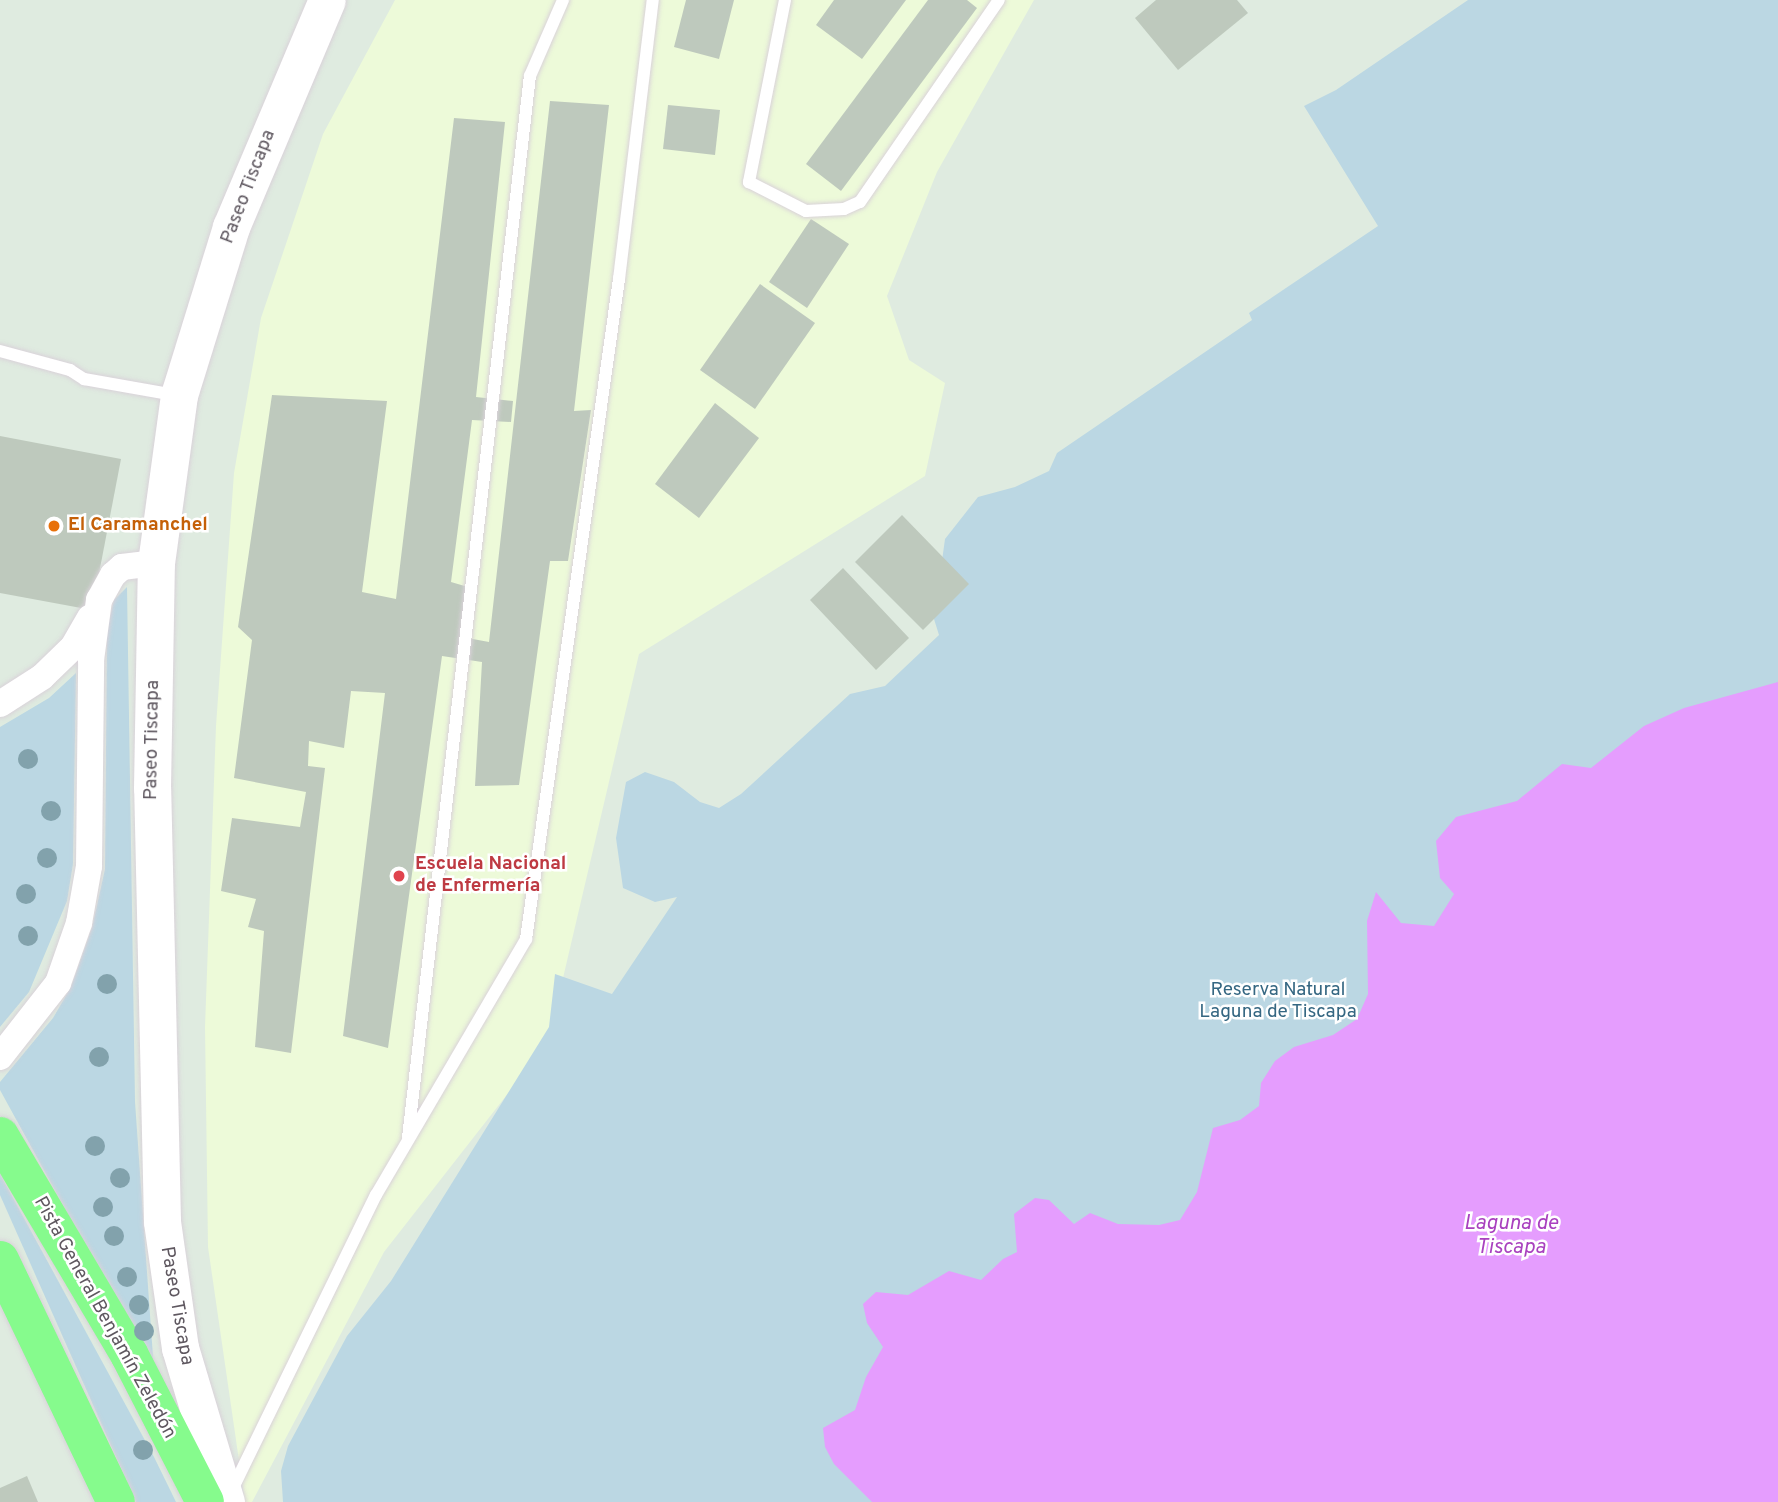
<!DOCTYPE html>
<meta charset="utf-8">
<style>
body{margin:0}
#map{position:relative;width:1778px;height:1502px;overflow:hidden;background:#dfebe0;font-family:Overpass,sans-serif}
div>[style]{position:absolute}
.medical>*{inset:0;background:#edfad9}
.green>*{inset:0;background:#bbd7e3}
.water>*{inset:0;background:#e59dfe}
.building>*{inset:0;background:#bec9bd}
.roads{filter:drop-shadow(0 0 2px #d9d2d9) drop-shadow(0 0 2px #d9d2d9)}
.lane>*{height:12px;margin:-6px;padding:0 6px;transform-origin:6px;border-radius:6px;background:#fff}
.street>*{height:26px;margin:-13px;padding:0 13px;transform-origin:13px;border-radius:13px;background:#fff}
.secondary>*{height:37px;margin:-18.5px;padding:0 18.5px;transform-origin:18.5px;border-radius:18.5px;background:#fff}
.highway>*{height:38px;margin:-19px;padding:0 19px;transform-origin:19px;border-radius:19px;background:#86fb8d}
.trees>*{width:20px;height:20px;margin:-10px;border-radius:50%;background:#82a2ac}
.dots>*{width:19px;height:19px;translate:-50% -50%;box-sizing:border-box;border:4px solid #fff;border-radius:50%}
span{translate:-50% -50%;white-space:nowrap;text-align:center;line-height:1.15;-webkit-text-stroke:5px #fff;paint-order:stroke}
.street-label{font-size:19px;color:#5f5860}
.food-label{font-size:19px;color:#c56008;font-weight:700}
.left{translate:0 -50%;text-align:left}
.health-label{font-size:19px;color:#be3a42;font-weight:700}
.park-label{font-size:19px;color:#356782}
.water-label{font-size:21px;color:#a941bf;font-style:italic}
</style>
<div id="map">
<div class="medical">
<i style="clip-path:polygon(395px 0,1034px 0,937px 172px,887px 296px,909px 360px,945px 383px,925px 476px,639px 654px,548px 1042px,384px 1252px,252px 1502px,245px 1502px,208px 1247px,205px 1027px,216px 726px,234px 473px,261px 318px,323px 134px)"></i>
</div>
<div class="green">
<i style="clip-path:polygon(1468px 0,1778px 0,1778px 1502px,283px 1502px,281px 1471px,288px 1446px,347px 1336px,391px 1281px,549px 1027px,555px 974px,612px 994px,677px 897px,655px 902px,623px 888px,616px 838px,626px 782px,645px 772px,674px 782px,700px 802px,719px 808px,741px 794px,850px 694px,885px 686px,939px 635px,934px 619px,945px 539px,978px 497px,1015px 487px,1049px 471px,1057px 453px,1252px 320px,1249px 313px,1378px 226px,1304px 106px,1336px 90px)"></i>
<i style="clip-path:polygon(127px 587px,135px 1102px,154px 1371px,0 1090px,0 1082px,53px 1018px,71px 987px,92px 928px,105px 869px,107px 631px,114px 600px)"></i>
<i style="clip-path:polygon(76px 673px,73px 864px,67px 901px,29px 992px,0 1027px,0 727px,49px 698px)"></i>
<i style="clip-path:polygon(0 1174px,154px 1457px,176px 1502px,136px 1502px,0 1195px)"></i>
</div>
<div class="water">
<i style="clip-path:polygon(1778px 682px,1778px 1502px,872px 1502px,834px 1464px,825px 1447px,823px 1428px,855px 1410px,866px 1377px,883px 1347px,867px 1323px,863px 1304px,876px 1292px,908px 1295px,949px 1271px,981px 1280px,1003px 1259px,1017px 1252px,1014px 1214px,1035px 1198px,1049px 1200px,1074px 1224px,1090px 1213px,1118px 1224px,1159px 1225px,1180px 1220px,1197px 1192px,1213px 1128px,1240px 1120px,1259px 1106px,1261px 1083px,1275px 1061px,1294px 1047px,1333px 1035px,1357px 1019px,1368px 994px,1367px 921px,1376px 892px,1401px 923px,1434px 926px,1454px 894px,1440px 878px,1436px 841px,1456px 817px,1517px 801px,1562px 764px,1591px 768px,1644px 726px,1684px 708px)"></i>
</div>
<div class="building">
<i style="clip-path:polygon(686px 0,734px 0,719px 59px,674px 47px)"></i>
<i style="clip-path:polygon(834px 0,906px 0,862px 59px,816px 25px)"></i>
<i style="clip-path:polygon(928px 0,967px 0,977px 8px,841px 191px,806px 164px)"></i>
<i style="clip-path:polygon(1156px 0,1237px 0,1248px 13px,1178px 70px,1135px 18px)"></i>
<i style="clip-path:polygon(550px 101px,609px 105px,574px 411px,591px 410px,568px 561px,550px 561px,519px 785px,475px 786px,482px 662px,442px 656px,388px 1048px,343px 1036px,385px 693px,351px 691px,344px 748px,309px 741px,308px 766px,325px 768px,291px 1053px,255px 1047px,264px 931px,248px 927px,256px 899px,221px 891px,232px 818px,300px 827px,306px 792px,234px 778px,252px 640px,238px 627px,272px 395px,387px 401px,362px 592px,396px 599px,454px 118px,505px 122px,476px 397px,513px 401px,511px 422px,472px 420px,451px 582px,468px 587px,462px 637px,489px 642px)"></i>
<i style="clip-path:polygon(668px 105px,720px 110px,715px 155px,663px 149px)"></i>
<i style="clip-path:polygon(811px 219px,849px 244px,807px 308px,769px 282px)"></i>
<i style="clip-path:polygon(760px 284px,815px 323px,755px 409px,700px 370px)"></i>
<i style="clip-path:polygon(715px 403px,759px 438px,699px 518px,655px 484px)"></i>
<i style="clip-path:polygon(0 436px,121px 459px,92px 610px,0 593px)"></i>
<i style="clip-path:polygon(902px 515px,969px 584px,923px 630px,855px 562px)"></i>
<i style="clip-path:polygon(843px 568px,909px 638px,876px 670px,810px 600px)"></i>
<i style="clip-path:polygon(27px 1476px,38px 1502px,0 1502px,0 1488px)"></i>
</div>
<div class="roads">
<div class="lane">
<i style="left:785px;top:0;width:186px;rotate:101.2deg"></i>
<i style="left:749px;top:182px;width:64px;rotate:27deg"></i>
<i style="left:806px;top:211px;width:38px;rotate:-3deg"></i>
<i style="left:844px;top:209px;width:17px;rotate:-24deg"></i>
<i style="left:860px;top:202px;width:245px;rotate:-55.5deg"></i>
<i style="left:0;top:351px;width:73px;rotate:15.2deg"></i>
<i style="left:70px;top:370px;width:17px;rotate:33deg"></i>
<i style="left:84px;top:379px;width:92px;rotate:10deg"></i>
<i style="left:408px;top:1138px;width:1069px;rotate:-83.45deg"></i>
<i style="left:530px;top:76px;width:83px;rotate:-66.5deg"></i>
<i style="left:231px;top:1492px;width:331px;rotate:-64deg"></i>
<i style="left:376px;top:1195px;width:297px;rotate:-59.6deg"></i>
<i style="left:526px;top:939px;width:667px;rotate:-81.98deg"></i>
<i style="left:619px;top:279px;width:281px;rotate:-83.1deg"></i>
</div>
<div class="street">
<i style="left:0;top:704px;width:50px;rotate:-32.7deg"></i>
<i style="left:42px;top:677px;width:43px;rotate:-44.1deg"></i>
<i style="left:73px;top:647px;width:34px;rotate:-60deg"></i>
<i style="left:0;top:1057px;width:94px;rotate:-51.9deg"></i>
<i style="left:58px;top:983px;width:64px;rotate:-70.7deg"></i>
<i style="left:79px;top:923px;width:58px;rotate:-80deg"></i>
<i style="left:89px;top:866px;width:206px;rotate:-89.4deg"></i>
<i style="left:91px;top:660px;width:61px;rotate:-82.4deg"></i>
<i style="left:99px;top:600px;width:29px;rotate:-61deg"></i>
<i style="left:113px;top:575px;width:12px;rotate:-42deg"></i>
<i style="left:122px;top:567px;width:34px;rotate:-7deg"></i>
</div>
<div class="secondary">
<i style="left:226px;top:1502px;width:161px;rotate:-106.6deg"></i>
<i style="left:180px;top:1348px;width:128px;rotate:-98.1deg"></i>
<i style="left:162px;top:1221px;width:433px;rotate:-91.3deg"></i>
<i style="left:152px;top:788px;width:225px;rotate:-89deg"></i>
<i style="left:156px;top:563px;width:170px;rotate:-82.2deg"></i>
<i style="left:179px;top:395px;width:176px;rotate:-72.8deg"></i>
<i style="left:231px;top:227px;width:246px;rotate:-67.1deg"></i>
</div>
<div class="highway">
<i style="left:0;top:1136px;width:253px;rotate:59.4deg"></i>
<i style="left:129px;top:1354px;width:166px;rotate:62.8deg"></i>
<i style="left:0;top:1260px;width:268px;rotate:64.4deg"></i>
</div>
</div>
<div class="trees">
<i style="left:28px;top:759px"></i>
<i style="left:51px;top:811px"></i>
<i style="left:47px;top:858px"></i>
<i style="left:26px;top:894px"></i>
<i style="left:28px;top:936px"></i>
<i style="left:107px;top:984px"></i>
<i style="left:99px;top:1057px"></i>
<i style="left:95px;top:1146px"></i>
<i style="left:120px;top:1178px"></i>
<i style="left:103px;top:1207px"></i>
<i style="left:114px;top:1236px"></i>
<i style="left:127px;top:1277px"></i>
<i style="left:139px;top:1305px"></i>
<i style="left:144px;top:1331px"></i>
<i style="left:143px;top:1450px"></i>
</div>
<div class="dots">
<i style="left:54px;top:526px;background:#e8710a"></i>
<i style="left:399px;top:876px;background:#e0444e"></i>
</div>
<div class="street-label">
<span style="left:249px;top:187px;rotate:-69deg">Paseo Tiscapa</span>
<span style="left:153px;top:740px;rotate:-89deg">Paseo Tiscapa</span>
<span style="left:176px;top:1306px;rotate:80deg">Paseo Tiscapa</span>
<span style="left:104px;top:1318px;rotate:61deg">Pista General Benjamín Zeledón</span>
</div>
<div class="food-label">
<span class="left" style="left:68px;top:526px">El Caramanchel</span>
</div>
<div class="health-label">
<span class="left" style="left:415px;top:876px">Escuela Nacional<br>de Enfermería</span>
</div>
<div class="park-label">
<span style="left:1278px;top:1002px">Reserva Natural<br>Laguna de Tiscapa</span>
</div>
<div class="water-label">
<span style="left:1511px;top:1236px">Laguna de<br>Tiscapa</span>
</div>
</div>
